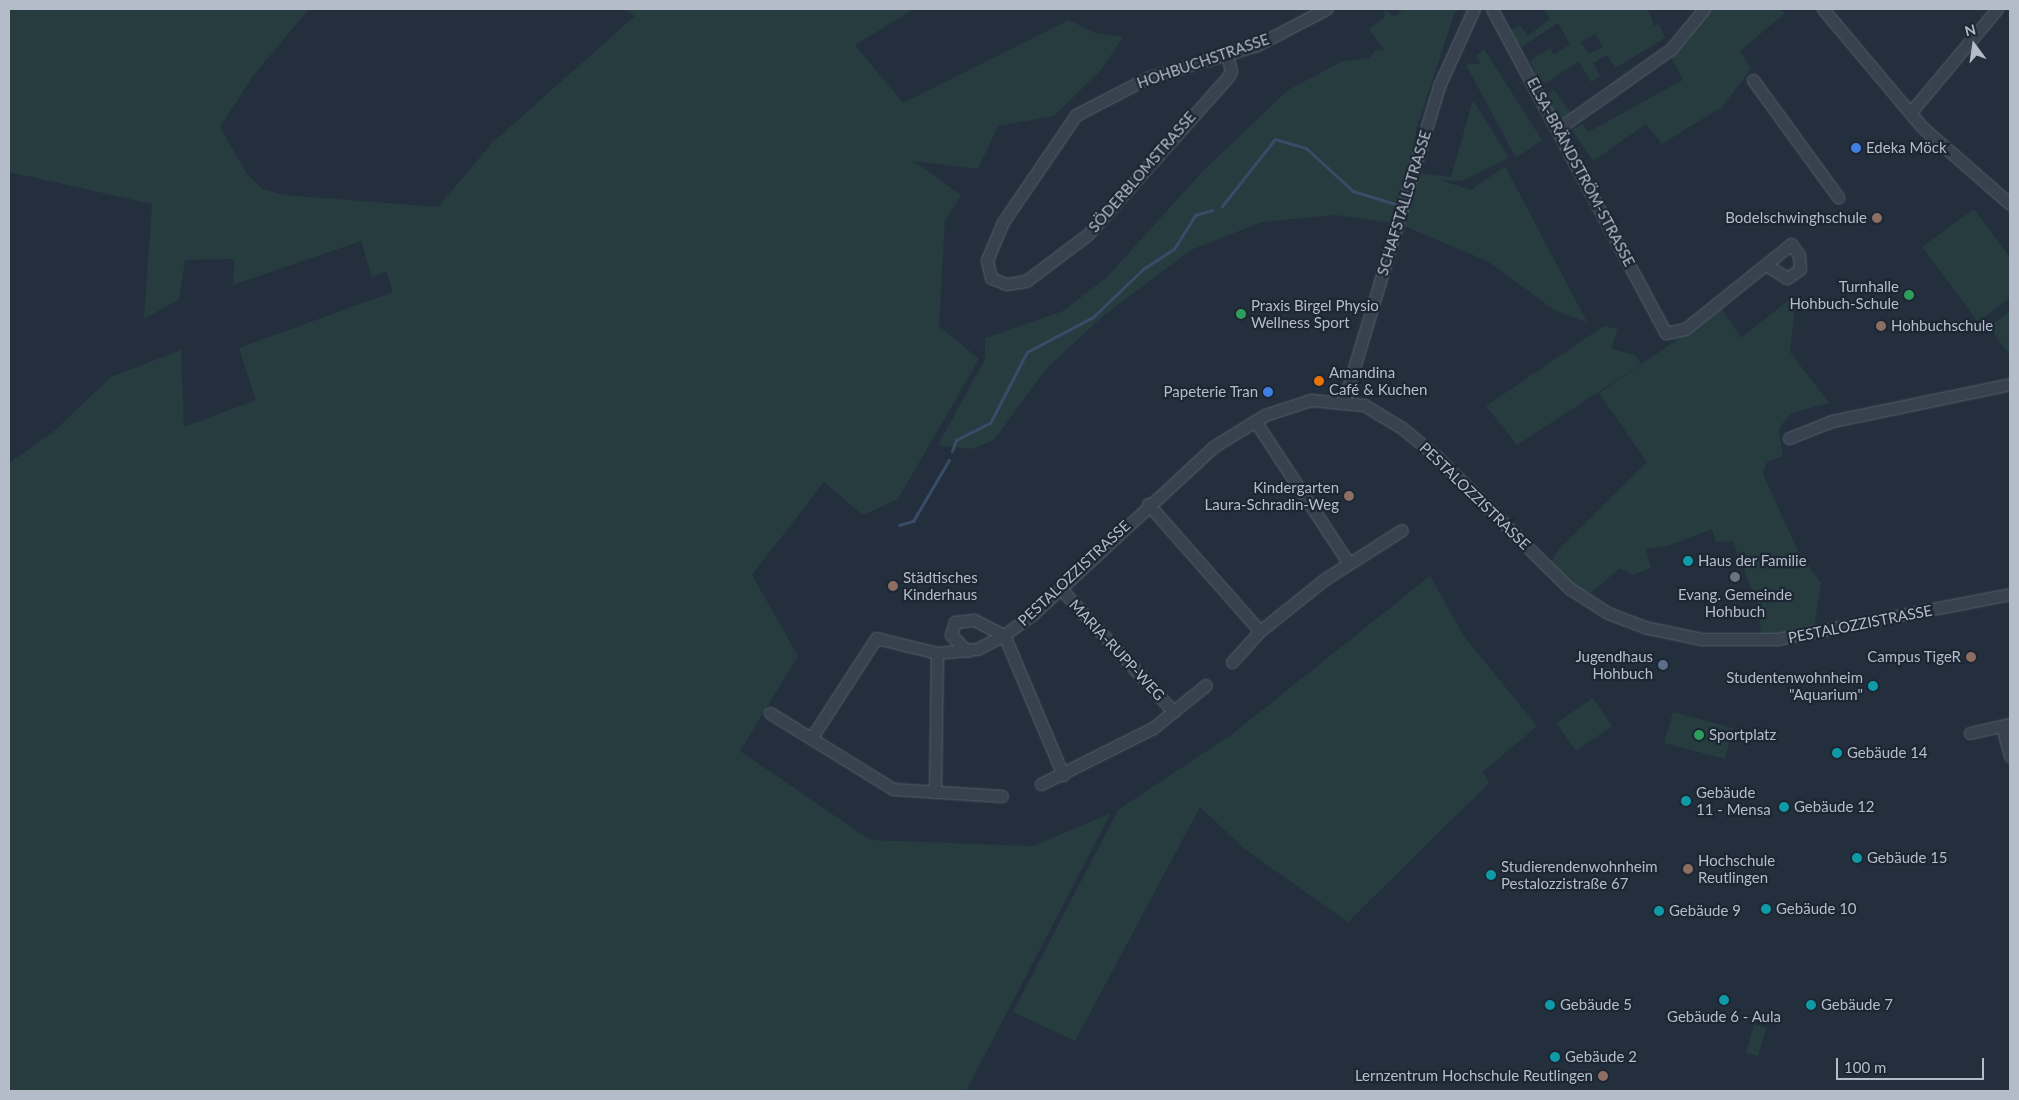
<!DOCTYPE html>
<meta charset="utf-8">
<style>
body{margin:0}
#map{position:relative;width:2019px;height:1100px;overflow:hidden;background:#242f3e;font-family:Lato,sans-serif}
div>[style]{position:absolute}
.green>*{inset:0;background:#263c3f}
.stream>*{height:3px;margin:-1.5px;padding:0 1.5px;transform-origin:1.5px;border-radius:1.5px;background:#394c67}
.roads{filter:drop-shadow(0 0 1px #565f6c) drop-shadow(0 0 1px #565f6c)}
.minor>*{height:11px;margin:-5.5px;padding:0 5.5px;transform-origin:5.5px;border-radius:5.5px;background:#38414e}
.dots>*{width:14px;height:14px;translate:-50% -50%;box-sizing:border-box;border:2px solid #1d2633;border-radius:50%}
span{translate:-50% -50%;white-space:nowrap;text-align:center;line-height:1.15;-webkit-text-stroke:4.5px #1d2633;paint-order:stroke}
.street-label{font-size:15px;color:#b4bcc9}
.poi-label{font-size:15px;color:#b4bcc9}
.left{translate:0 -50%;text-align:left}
.right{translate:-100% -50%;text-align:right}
.frame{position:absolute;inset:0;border:10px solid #b4bcc9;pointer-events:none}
.north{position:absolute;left:1949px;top:20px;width:50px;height:50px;-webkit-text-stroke:4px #1d2633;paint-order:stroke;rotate:346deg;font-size:14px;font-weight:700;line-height:20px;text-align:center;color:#b4bcc9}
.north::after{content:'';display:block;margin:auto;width:18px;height:22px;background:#b4bcc9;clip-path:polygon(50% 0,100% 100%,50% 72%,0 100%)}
.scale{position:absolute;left:1836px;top:1058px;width:148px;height:22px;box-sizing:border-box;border:2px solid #b4bcc9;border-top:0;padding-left:6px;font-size:15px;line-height:18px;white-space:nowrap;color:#b4bcc9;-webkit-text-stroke:4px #1d2633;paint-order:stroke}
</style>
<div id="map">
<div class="green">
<i style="clip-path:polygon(9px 9px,309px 9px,253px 76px,220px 127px,247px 174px,262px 189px,284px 195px,438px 207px,492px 143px,635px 16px,624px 9px,914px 9px,855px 45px,903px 103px,1069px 20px,1095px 33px,1123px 37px,1101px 70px,1054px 116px,998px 126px,978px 169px,913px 161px,961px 195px,945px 221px,939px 326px,979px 359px,898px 499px,863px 515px,824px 482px,752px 575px,798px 656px,740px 751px,870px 840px,1033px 846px,1111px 813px,966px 1091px,9px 1091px,9px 463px,52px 433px,111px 377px,181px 350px,184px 427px,256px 400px,239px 348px,393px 292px,386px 271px,372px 277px,361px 241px,233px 285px,234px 259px,185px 260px,179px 299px,144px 319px,152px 204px,9px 172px)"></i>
<i style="clip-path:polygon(1384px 9px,1394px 17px,1404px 9px,1463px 9px,1455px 12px,1417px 127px,1400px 220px,1417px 173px,1451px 177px,1473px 100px,1509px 158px,1462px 181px,1440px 180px,1471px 190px,1505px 166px,1587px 322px,1556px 311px,1487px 261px,1400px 224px,1335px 215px,1262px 222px,1191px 250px,1102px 317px,1046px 369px,994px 440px,971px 449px,938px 445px,985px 359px,985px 338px,1063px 311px,1106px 278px,1204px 170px,1288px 90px,1343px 61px,1369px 58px,1376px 49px,1385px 51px,1369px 29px,1385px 17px)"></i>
<i style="clip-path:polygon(evenodd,1544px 9px,1648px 9px,1654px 26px,1659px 24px,1665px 38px,1615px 68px,1607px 55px,1593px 63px,1600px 76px,1591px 82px,1579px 61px,1541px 86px,1530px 61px,1550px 48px,1554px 55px,1570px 44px,1558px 23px,1521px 47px,1510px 31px,1520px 25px,1528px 36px,1550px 19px,1544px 9px,1595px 34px,1603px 47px,1588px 54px,1581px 42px,1595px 34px)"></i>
<i style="clip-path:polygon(1711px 9px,1778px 9px,1785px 13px,1740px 51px,1751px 69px,1722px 107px,1662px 144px,1646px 124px,1593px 161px,1572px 130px,1583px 124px,1588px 132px,1683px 80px,1670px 55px)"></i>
<i style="clip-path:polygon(1484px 49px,1542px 140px,1516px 158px,1466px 65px,1480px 63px,1476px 56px)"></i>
<i style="clip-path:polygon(1554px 90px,1571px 113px,1563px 118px,1557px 116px,1546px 95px)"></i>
<i style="clip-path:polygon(1974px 209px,2010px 258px,2010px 298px,1978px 322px,1922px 247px)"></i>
<i style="clip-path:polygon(1791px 298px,1796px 299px,1790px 352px,1829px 403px,1792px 413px,1784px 421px,1779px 431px,1783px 456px,1767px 462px,1763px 474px,1798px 551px,1821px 583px,1813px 635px,1762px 640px,1757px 603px,1733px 541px,1716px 542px,1712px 529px,1670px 545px,1646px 549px,1651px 568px,1632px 575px,1620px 568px,1592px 592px,1578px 595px,1547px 568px,1559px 549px,1647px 462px,1599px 393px,1722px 309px,1741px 338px)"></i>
<i style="clip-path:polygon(2010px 311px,2010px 355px,1989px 327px)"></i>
<i style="clip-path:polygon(1604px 326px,1618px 329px,1611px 348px,1636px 356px,1641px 364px,1517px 445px,1486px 406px)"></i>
<i style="clip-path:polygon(1430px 576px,1464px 636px,1537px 726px,1483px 772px,1489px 783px,1348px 922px,1246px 850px,1200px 807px,1075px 1041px,1013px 1012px,1118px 810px,1231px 735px)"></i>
<i style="clip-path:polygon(1593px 698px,1612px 726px,1576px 751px,1556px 723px)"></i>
<i style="clip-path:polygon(1673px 712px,1733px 728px,1725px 759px,1664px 743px)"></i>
<i style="clip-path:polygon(1754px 1025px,1766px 1028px,1758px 1056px,1746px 1053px)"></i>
</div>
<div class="stream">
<i style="left:1222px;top:206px;width:85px;rotate:-51.7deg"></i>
<i style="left:1275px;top:139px;width:32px;rotate:16deg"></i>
<i style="left:1306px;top:148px;width:64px;rotate:42.5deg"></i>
<i style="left:1353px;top:191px;width:44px;rotate:17.2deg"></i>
<i style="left:952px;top:451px;width:12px;rotate:-70deg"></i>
<i style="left:956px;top:440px;width:38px;rotate:-27deg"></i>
<i style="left:990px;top:423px;width:80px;rotate:-62.5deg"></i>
<i style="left:1027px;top:352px;width:75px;rotate:-27.9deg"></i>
<i style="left:1093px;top:317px;width:69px;rotate:-43.8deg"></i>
<i style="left:1143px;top:269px;width:37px;rotate:-33deg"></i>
<i style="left:1174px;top:249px;width:40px;rotate:-58deg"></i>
<i style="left:1195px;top:215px;width:18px;rotate:-16deg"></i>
<i style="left:899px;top:525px;width:15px;rotate:-16deg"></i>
<i style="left:913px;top:521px;width:71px;rotate:-59.5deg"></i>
</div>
<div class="roads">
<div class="minor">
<i style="left:1492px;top:9px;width:368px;rotate:61.8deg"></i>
<i style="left:1666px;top:333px;width:19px;rotate:-12deg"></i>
<i style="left:1685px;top:329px;width:136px;rotate:-38.7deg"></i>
<i style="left:1791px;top:244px;width:14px;rotate:54deg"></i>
<i style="left:1799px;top:255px;width:14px;rotate:86deg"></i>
<i style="left:1800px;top:269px;width:16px;rotate:145deg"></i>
<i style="left:1787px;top:278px;width:25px;rotate:-148deg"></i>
<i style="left:1823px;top:9px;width:155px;rotate:50deg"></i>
<i style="left:1923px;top:128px;width:116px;rotate:41.1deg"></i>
<i style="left:1227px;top:54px;width:18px;rotate:77deg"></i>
<i style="left:1231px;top:72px;width:7px;rotate:124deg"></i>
<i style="left:1227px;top:78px;width:210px;rotate:131.7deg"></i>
<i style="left:1087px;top:235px;width:76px;rotate:143deg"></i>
<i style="left:1026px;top:281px;width:20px;rotate:171deg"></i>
<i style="left:1006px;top:284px;width:16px;rotate:-158deg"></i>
<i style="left:991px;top:278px;width:18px;rotate:-103deg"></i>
<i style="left:987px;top:260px;width:41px;rotate:-67.2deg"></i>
<i style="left:1003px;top:222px;width:130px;rotate:-55.7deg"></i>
<i style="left:1076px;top:115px;width:80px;rotate:-27.5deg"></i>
<i style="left:1147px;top:78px;width:115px;rotate:-16.7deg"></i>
<i style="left:1257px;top:45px;width:78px;rotate:-27.6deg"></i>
<i style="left:1753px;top:80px;width:145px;rotate:54deg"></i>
<i style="left:1910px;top:113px;width:136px;rotate:-50.1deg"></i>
<i style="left:1559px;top:128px;width:137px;rotate:-35.2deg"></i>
<i style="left:1671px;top:49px;width:52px;rotate:-50.5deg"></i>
<i style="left:1344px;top:401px;width:329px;rotate:-73.2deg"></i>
<i style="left:1439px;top:86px;width:85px;rotate:-65.6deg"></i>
<i style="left:1255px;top:421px;width:169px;rotate:56.6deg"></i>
<i style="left:1789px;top:438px;width:46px;rotate:-21.6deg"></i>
<i style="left:1832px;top:421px;width:182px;rotate:-11.7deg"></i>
<i style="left:1148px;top:504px;width:169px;rotate:48.6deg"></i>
<i style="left:1060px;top:588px;width:168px;rotate:47.4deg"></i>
<i style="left:1004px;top:635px;width:152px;rotate:67.1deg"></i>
<i style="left:967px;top:651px;width:23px;rotate:-135deg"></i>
<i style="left:951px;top:635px;width:14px;rotate:-73deg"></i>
<i style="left:955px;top:622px;width:19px;rotate:-6deg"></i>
<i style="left:974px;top:620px;width:34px;rotate:27deg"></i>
<i style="left:1232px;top:662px;width:42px;rotate:-47.9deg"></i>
<i style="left:1260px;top:631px;width:83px;rotate:-38.7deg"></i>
<i style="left:1325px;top:579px;width:91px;rotate:-32.5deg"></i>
<i style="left:770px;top:713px;width:145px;rotate:31.7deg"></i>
<i style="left:893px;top:789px;width:109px;rotate:3.7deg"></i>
<i style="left:2002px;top:726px;width:31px;rotate:75deg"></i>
<i style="left:1970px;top:733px;width:41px;rotate:-12.7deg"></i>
<i style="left:812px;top:737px;width:118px;rotate:-57.1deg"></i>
<i style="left:876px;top:638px;width:63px;rotate:13.8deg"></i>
<i style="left:937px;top:653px;width:40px;rotate:-5.7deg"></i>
<i style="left:977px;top:649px;width:30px;rotate:-27deg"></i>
<i style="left:1004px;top:635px;width:37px;rotate:-36deg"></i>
<i style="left:1034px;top:613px;width:244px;rotate:-42.8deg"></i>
<i style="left:1213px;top:447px;width:61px;rotate:-31.6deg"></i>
<i style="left:1265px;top:415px;width:48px;rotate:-18.1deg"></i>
<i style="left:1311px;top:400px;width:53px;rotate:5.4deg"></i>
<i style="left:1364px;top:405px;width:44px;rotate:31.2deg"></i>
<i style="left:1402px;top:428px;width:45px;rotate:39.6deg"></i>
<i style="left:1437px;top:457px;width:186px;rotate:44.8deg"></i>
<i style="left:1569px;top:588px;width:46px;rotate:32.7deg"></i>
<i style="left:1608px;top:613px;width:39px;rotate:21deg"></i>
<i style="left:1644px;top:627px;width:58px;rotate:11.9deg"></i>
<i style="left:1701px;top:639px;width:76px"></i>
<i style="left:1777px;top:639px;width:237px;rotate:-10.9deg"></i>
<i style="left:1041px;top:784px;width:125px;rotate:-26.6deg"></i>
<i style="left:1153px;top:728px;width:68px;rotate:-39.1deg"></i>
<i style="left:935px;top:792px;width:139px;rotate:-89.2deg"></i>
</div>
</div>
<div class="dots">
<i style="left:1856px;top:148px;background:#3f7fe0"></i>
<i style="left:1877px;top:218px;background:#8d6e63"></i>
<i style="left:1909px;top:295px;background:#2e9e5b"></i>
<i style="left:1241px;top:314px;background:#2e9e5b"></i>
<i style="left:1881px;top:326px;background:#8d6e63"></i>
<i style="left:1319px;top:381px;background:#e8710a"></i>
<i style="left:1268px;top:392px;background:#3f7fe0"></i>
<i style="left:1349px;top:496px;background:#8d6e63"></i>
<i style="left:1688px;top:561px;background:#0f9aa8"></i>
<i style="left:1735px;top:577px;background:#6b7280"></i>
<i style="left:893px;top:586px;background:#8d6e63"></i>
<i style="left:1971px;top:657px;background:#8d6e63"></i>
<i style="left:1663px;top:665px;background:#5c6f8a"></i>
<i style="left:1873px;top:686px;background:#0f9aa8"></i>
<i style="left:1699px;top:735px;background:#2e9e5b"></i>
<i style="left:1837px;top:753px;background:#0f9aa8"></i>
<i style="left:1686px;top:801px;background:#0f9aa8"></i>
<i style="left:1784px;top:807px;background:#0f9aa8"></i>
<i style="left:1857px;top:858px;background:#0f9aa8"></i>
<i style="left:1688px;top:869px;background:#8d6e63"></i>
<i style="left:1491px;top:875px;background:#0f9aa8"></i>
<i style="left:1766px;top:909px;background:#0f9aa8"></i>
<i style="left:1659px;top:911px;background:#0f9aa8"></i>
<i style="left:1724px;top:1000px;background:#0f9aa8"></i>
<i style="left:1550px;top:1005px;background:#0f9aa8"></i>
<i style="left:1811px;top:1005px;background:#0f9aa8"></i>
<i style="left:1555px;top:1057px;background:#0f9aa8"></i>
<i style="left:1603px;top:1076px;background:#8d6e63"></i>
</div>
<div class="street-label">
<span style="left:1203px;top:61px;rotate:-19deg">HOHBUCHSTRASSE</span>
<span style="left:1142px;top:172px;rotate:-49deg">SÖDERBLOMSTRASSE</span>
<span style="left:1581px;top:172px;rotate:62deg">ELSA-BRÄNDSTRÖM-STRASSE</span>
<span style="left:1404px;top:203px;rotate:-73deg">SCHAFSTALLSTRASSE</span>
<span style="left:1475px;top:496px;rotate:44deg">PESTALOZZISTRASSE</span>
<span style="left:1074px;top:573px;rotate:-43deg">PESTALOZZISTRASSE</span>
<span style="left:1860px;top:624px;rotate:-11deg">PESTALOZZISTRASSE</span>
<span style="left:1117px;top:650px;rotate:47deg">MARIA-RUPP-WEG</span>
</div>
<div class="poi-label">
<span class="left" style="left:1866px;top:148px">Edeka Möck</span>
<span class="right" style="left:1867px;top:218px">Bodelschwinghschule</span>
<span class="right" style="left:1899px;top:295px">Turnhalle<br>Hohbuch-Schule</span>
<span class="left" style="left:1251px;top:314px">Praxis Birgel Physio<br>Wellness Sport</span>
<span class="left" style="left:1891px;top:326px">Hohbuchschule</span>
<span class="left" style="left:1329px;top:381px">Amandina<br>Café &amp; Kuchen</span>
<span class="right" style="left:1258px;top:392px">Papeterie Tran</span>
<span class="right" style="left:1339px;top:496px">Kindergarten<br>Laura-Schradin-Weg</span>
<span class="left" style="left:1698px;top:561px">Haus der Familie</span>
<span class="left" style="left:903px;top:586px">Städtisches<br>Kinderhaus</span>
<span style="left:1735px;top:603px">Evang. Gemeinde<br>Hohbuch</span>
<span class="right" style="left:1653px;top:665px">Jugendhaus<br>Hohbuch</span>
<span class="right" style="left:1961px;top:657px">Campus TigeR</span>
<span class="right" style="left:1863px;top:686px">Studentenwohnheim<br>"Aquarium"</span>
<span class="left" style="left:1709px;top:735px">Sportplatz</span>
<span class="left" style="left:1847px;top:753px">Gebäude 14</span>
<span class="left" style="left:1696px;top:801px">Gebäude<br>11 - Mensa</span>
<span class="left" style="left:1794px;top:807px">Gebäude 12</span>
<span class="left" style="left:1867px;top:858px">Gebäude 15</span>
<span class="left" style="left:1698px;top:869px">Hochschule<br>Reutlingen</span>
<span class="left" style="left:1501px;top:875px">Studierendenwohnheim<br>Pestalozzistraße 67</span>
<span class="left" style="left:1776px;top:909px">Gebäude 10</span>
<span class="left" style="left:1669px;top:911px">Gebäude 9</span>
<span class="left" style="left:1560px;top:1005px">Gebäude 5</span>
<span class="left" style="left:1821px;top:1005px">Gebäude 7</span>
<span style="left:1724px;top:1017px">Gebäude 6 - Aula</span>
<span class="left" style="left:1565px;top:1057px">Gebäude 2</span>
<span class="right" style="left:1593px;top:1076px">Lernzentrum Hochschule Reutlingen</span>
</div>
<div class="frame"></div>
<div class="north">N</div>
<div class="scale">100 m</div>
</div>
